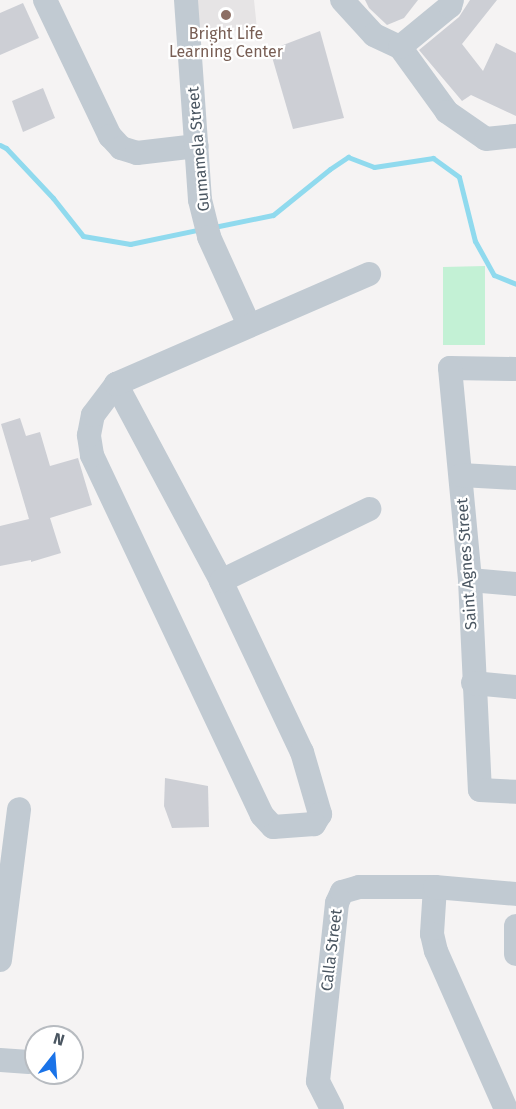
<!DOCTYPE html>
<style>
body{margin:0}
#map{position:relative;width:516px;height:1109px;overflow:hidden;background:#f5f3f3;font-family:"Fira Sans",sans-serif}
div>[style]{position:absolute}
.education>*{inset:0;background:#e6e4e5}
.green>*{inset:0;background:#c3f1d5}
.stream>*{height:5px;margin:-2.5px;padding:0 2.5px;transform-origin:2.5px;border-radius:2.5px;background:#90daee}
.building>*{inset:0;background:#cdcfd5}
.minor>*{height:24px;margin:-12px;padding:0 12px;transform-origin:12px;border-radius:12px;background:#c1cad2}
.dots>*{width:16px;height:16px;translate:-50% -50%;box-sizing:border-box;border:3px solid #fff;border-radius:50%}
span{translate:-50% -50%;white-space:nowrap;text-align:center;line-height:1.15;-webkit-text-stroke:4.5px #fff;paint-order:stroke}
.education-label{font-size:16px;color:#785e54}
.street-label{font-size:16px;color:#4a5661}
.north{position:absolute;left:24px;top:1025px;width:60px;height:60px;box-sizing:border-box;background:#fff;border:2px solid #b7bbc0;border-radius:50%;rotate:17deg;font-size:16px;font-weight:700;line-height:24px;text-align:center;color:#4a5661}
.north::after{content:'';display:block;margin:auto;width:21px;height:27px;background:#1a73e8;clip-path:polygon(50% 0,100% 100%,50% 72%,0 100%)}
</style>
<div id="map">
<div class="education">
<i style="clip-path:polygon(195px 0,254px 0,257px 29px,199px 33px)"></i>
</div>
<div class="green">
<i style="clip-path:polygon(485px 266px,485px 345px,443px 345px,443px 267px)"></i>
</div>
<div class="stream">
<i style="left:0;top:145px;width:7px;rotate:27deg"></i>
<i style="left:6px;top:148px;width:69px;rotate:46.8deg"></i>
<i style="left:53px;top:198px;width:48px;rotate:51.7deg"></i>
<i style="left:83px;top:236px;width:48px;rotate:9.7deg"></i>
<i style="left:130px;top:244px;width:74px;rotate:-11.8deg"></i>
<i style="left:214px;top:227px;width:60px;rotate:-11.5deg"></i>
<i style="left:273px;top:215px;width:73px;rotate:-38.9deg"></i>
<i style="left:330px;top:169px;width:22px;rotate:-34deg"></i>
<i style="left:348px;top:157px;width:28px;rotate:21deg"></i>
<i style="left:374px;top:167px;width:60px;rotate:-8.7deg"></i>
<i style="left:433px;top:158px;width:32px;rotate:36deg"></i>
<i style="left:459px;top:177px;width:66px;rotate:76deg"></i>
<i style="left:475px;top:241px;width:39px;rotate:61deg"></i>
<i style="left:494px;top:275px;width:24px;rotate:22deg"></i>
</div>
<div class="building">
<i style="clip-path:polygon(365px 0,418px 0,404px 18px,387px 25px,369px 8px)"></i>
<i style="clip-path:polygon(470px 0,497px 0,462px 44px,483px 71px,496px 43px,516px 53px,516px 116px,471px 95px,462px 101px,419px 50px,459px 17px)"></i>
<i style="clip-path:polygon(23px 3px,39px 38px,0 55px,0 13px)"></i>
<i style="clip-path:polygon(320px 31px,344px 118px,293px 129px,270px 50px)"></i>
<i style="clip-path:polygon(43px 88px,55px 118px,23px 132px,12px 101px)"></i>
<i style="clip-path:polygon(20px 418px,26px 436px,40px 432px,50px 466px,78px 458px,92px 505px,50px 518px,61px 553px,31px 562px,31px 560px,0 566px,0 526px,29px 519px,1px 424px)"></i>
<i style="clip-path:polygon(165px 778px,208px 786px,209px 827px,172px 828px,164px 806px)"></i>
</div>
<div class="minor">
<i style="left:45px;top:0;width:151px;rotate:64.5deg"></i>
<i style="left:110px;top:136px;width:16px;rotate:47deg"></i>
<i style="left:121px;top:148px;width:17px;rotate:17deg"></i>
<i style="left:137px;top:153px;width:60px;rotate:-6.7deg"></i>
<i style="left:186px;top:0;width:200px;rotate:86deg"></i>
<i style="left:200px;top:200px;width:38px;rotate:76deg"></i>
<i style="left:209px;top:237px;width:97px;rotate:65.6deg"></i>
<i style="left:342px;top:0;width:47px;rotate:47.6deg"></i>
<i style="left:374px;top:35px;width:29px;rotate:25deg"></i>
<i style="left:400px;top:47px;width:80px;rotate:54.1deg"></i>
<i style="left:447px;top:112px;width:47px;rotate:34.7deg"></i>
<i style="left:486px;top:139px;width:30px;rotate:-6deg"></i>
<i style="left:400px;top:47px;width:65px;rotate:-39.4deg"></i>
<i style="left:450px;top:6px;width:6px;rotate:-72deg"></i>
<i style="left:516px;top:369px;width:66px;rotate:-179.1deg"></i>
<i style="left:450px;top:368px;width:213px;rotate:84.6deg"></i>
<i style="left:470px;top:580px;width:210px;rotate:87.3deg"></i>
<i style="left:480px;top:790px;width:36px;rotate:3deg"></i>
<i style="left:116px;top:384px;width:223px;rotate:61.9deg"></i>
<i style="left:221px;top:581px;width:189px;rotate:64.7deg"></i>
<i style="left:302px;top:752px;width:65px;rotate:73.8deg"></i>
<i style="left:320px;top:814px;width:12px;rotate:121deg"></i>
<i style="left:314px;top:824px;width:41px;rotate:175.8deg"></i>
<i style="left:273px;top:827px;width:16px;rotate:-133deg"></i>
<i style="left:262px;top:815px;width:398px;rotate:-115.3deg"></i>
<i style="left:92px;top:455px;width:20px;rotate:-99deg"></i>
<i style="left:89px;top:435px;width:20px;rotate:-79deg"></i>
<i style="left:93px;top:415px;width:39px;rotate:-53deg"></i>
<i style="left:116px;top:384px;width:276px;rotate:-23.5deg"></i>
<i style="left:461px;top:475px;width:55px;rotate:3.1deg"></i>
<i style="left:470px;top:580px;width:46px;rotate:5deg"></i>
<i style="left:221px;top:581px;width:165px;rotate:-25.9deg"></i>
<i style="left:473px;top:683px;width:43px;rotate:5.3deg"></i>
<i style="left:435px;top:887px;width:47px;rotate:93.7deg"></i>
<i style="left:432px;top:934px;width:17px;rotate:77deg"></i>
<i style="left:436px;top:951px;width:173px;rotate:66.1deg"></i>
<i style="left:516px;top:926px;width:28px;rotate:90deg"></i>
<i style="left:0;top:960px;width:152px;rotate:-82.8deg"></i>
<i style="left:0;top:1060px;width:29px;rotate:4deg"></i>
<i style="left:332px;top:1109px;width:31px;rotate:-117deg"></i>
<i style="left:318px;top:1081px;width:179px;rotate:-83.9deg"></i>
<i style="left:337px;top:903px;width:12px;rotate:-66deg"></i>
<i style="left:342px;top:892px;width:18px;rotate:-16deg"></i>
<i style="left:359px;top:887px;width:76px"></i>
<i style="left:435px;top:887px;width:81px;rotate:4.9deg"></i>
</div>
<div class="dots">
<i style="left:226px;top:15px;background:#8d6e63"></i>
</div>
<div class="education-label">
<span style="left:226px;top:43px">Bright Life<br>Learning Center</span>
</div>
<div class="street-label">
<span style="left:199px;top:149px;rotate:-95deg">Gumamela Street</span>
<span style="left:467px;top:564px;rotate:-94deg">Saint Agnes Street</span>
<span style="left:332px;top:950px;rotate:-83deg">Calla Street</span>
</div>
<div class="north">N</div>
</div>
